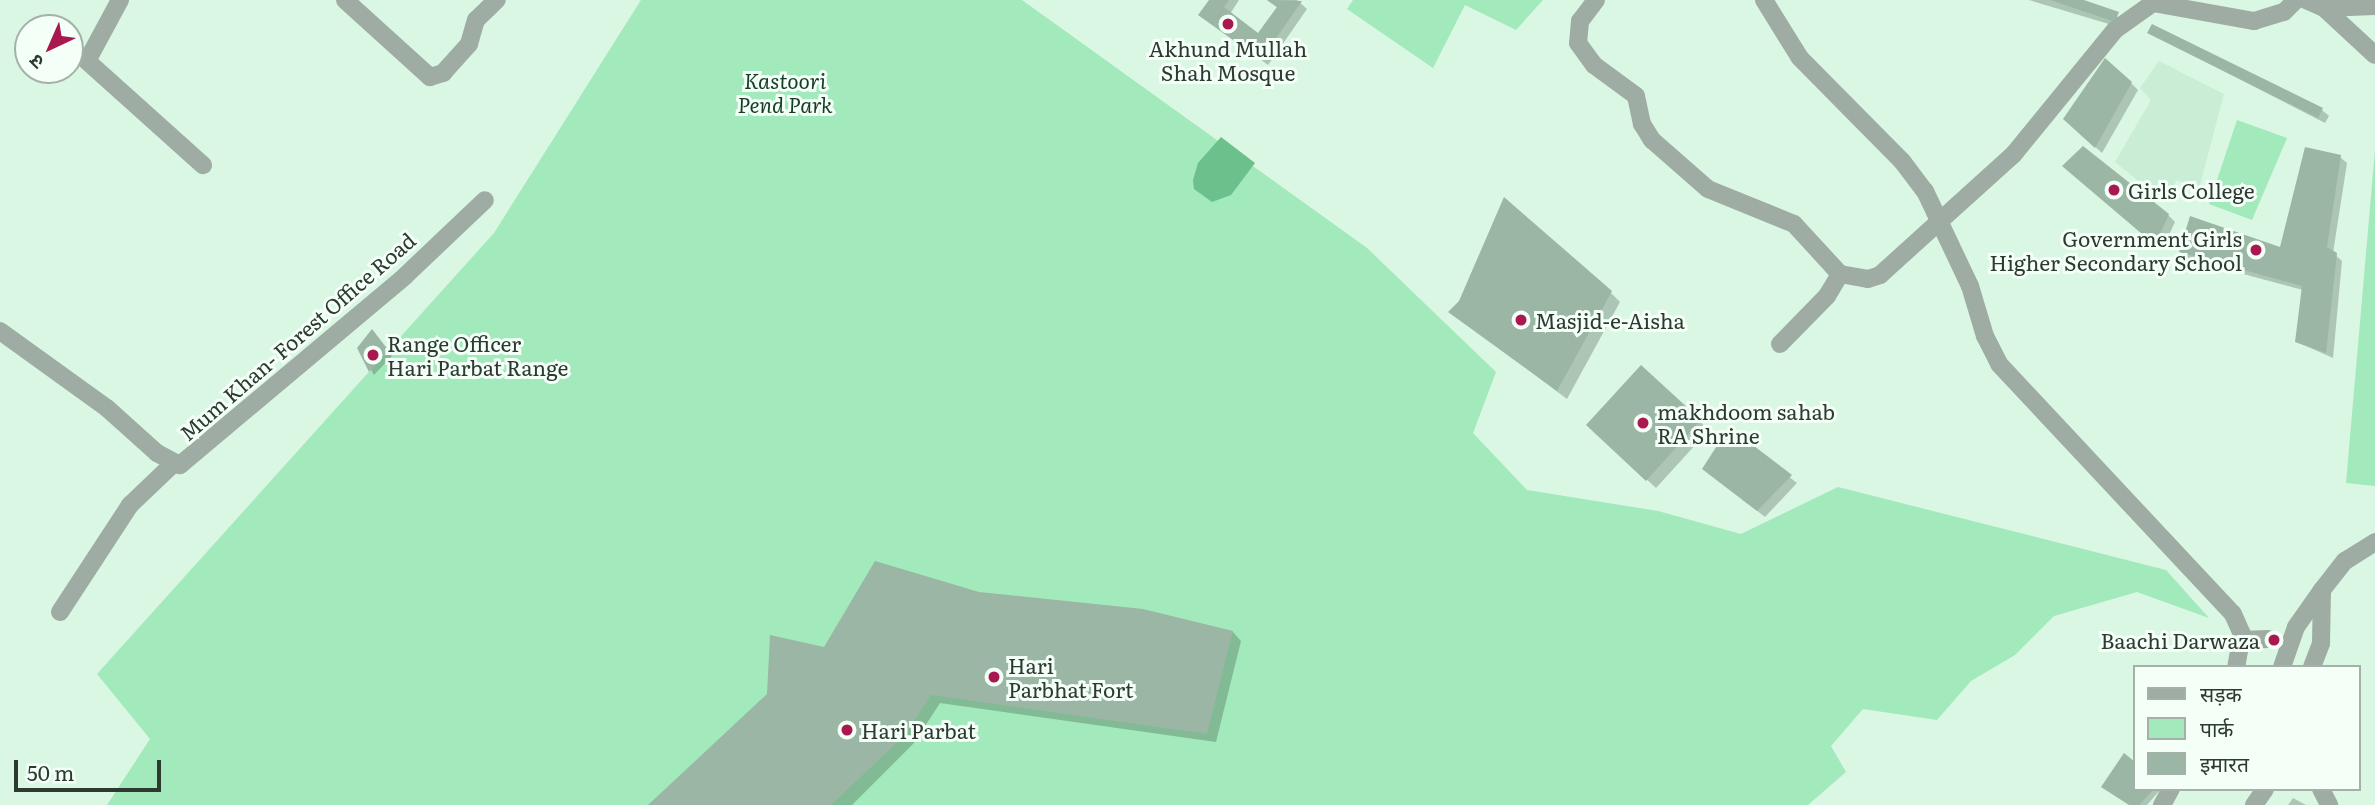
<!DOCTYPE html>
<meta charset="utf-8">
<style>
body{margin:0}
#map{position:relative;width:2375px;height:805px;overflow:hidden;background:#d9f7e3;font-family:Literata,"Noto Sans Devanagari",serif}
div>[style]{position:absolute}
.built>*{inset:0;background:#caeed5}
.green>*{inset:0;background:#a2e9bb}
.water>*{inset:0;background:#6bc08c}
.shadow>*{inset:0;background:#0003}
.building>*{inset:0;background:#9bb6a4}
.street>*{height:18px;margin:-9px;padding:0 9px;transform-origin:9px;border-radius:9px;background:#9faca3}
.dots>*{width:19px;height:19px;translate:-50% -50%;box-sizing:border-box;border:4px solid #f3fff7;border-radius:50%}
span{translate:-50% -50%;white-space:nowrap;text-align:center;line-height:1.15;-webkit-text-stroke:6px #f3fff7;paint-order:stroke}
.poi-label{font-size:21px;color:#2e3932}
.left{translate:0 -50%;text-align:left}
.right{translate:-100% -50%;text-align:right}
.park-label{font-size:21px;color:#173c26;font-style:italic}
.street-label{font-size:21px;color:#2e3932}
.legend{position:absolute;left:2133px;top:665px;width:228px;height:126px;box-sizing:border-box;background:#f3fff7;border:2px solid #a4b0a8;margin:0;padding:9px 12px;list-style:none;font-size:21px;color:#2e3932}
.legend li{display:flex;align-items:center;gap:14px;height:35px}
.legend b{width:35px;border:2px solid #a4b0a8}
.north{position:absolute;left:14px;top:14px;width:70px;height:70px;box-sizing:border-box;background:#f3fff7;border:2px solid #a4b0a8;border-radius:50%;rotate:224deg;font-size:19px;font-weight:700;line-height:28px;text-align:center;color:#2e3932}
.north::after{content:'';display:block;margin:auto;width:24px;height:32px;background:#aa1850;clip-path:polygon(50% 0,100% 100%,50% 72%,0 100%)}
.scale{position:absolute;left:14px;top:760px;width:147px;height:32px;box-sizing:border-box;border:4px solid #2e3932;border-top:0;padding-left:9px;font-size:21px;line-height:24px;white-space:nowrap;color:#2e3932;-webkit-text-stroke:5px #f3fff7;paint-order:stroke}
</style>
<div id="map">
<div class="built">
<i style="clip-path:polygon(2159px 61px,2224px 94px,2199px 189px,2177px 180px,2164px 202px,2115px 162px,2151px 100px,2140px 88px)"></i>
</div>
<div class="green">
<i style="clip-path:polygon(641px 0,1022px 0,1367px 248px,1496px 372px,1473px 433px,1527px 490px,1658px 511px,1741px 534px,1838px 487px,2166px 570px,2209px 618px,2137px 592px,2054px 616px,2015px 655px,1971px 681px,1937px 720px,1863px 709px,1831px 746px,1846px 772px,1808px 805px,107px 805px,150px 739px,97px 674px,494px 233px)"></i>
<i style="clip-path:polygon(1353px 0,1543px 0,1516px 30px,1465px 5px,1433px 68px,1347px 9px)"></i>
<i style="clip-path:polygon(2237px 120px,2287px 138px,2252px 220px,2209px 204px)"></i>
<i style="clip-path:polygon(2375px 150px,2375px 486px,2346px 483px)"></i>
</div>
<div class="water">
<i style="clip-path:polygon(1221px 137px,1255px 163px,1231px 195px,1212px 202px,1194px 189px,1193px 180px,1198px 163px)"></i>
</div>
<div class="shadow">
<i style="clip-path:polygon(1211px 0,1239px 0,1230px 14px,1259px 35px,1278px 8px,1267px 0,1297px 0,1307px 9px,1268px 65px,1200px 15px)"></i>
<i style="clip-path:polygon(2029px 0,2079px 0,2125px 20px,2122px 28px)"></i>
<i style="clip-path:polygon(2149px 33px,2322px 110px,2329px 116px,2325px 123px)"></i>
<i style="clip-path:polygon(2131px 83px,2138px 90px,2102px 153px,2072px 126px)"></i>
<i style="clip-path:polygon(2340px 157px,2347px 163px,2333px 253px,2342px 261px,2333px 358px,2297px 342px,2303px 290px,2187px 259px,2181px 252px,2282px 250px)"></i>
<i style="clip-path:polygon(2071px 172px,2168px 215px,2175px 222px,2162px 250px)"></i>
<i style="clip-path:polygon(1611px 293px,1620px 302px,1567px 399px,1451px 312px)"></i>
<i style="clip-path:polygon(376px 336px,392px 356px,374px 375px,359px 348px)"></i>
<i style="clip-path:polygon(1641px 367px,1709px 430px,1656px 488px,1597px 434px)"></i>
<i style="clip-path:polygon(1729px 430px,1797px 483px,1765px 517px,1704px 469px)"></i>
<i style="clip-path:polygon(979px 593px,1233px 632px,1241px 641px,1216px 742px,940px 703px,914px 743px,852px 805px,650px 805px,825px 649px)"></i>
<i style="clip-path:polygon(2124px 756px,2135px 764px,2135px 789px,2161px 789px,2147px 805px,2130px 805px)"></i>
<i style="clip-path:polygon(2293px 798px,2306px 805px,2288px 805px)"></i>
</div>
<div class="building">
<i style="clip-path:polygon(1209px 0,1229px 0,1224px 7px,1258px 33px,1277px 7px,1267px 0,1302px 1px,1261px 60px,1198px 15px)"></i>
<i style="clip-path:polygon(2050px 0,2084px 0,2119px 12px,2115px 22px)"></i>
<i style="clip-path:polygon(2152px 24px,2323px 108px,2318px 118px,2147px 33px)"></i>
<i style="clip-path:polygon(2105px 58px,2132px 82px,2095px 148px,2063px 119px)"></i>
<i style="clip-path:polygon(2083px 146px,2169px 214px,2155px 245px,2062px 166px)"></i>
<i style="clip-path:polygon(2305px 147px,2341px 155px,2327px 247px,2337px 253px,2326px 353px,2295px 342px,2302px 286px,2179px 252px,2190px 216px,2280px 247px)"></i>
<i style="clip-path:polygon(1504px 197px,1612px 291px,1557px 391px,1448px 312px,1459px 301px)"></i>
<i style="clip-path:polygon(372px 329px,389px 351px,369px 372px,357px 348px)"></i>
<i style="clip-path:polygon(1641px 365px,1701px 420px,1646px 481px,1586px 425px)"></i>
<i style="clip-path:polygon(1729px 427px,1792px 475px,1757px 511px,1702px 469px)"></i>
<i style="clip-path:polygon(875px 561px,979px 592px,1143px 609px,1233px 631px,1207px 734px,931px 695px,905px 735px,831px 805px,648px 805px,767px 694px,770px 635px,824px 647px)"></i>
<i style="clip-path:polygon(2124px 753px,2135px 762px,2135px 789px,2154px 789px,2139px 805px,2129px 805px,2101px 787px)"></i>
</div>
<div class="street">
<i style="left:120px;top:0;width:69px;rotate:118.4deg"></i>
<i style="left:87px;top:61px;width:156px;rotate:41.9deg"></i>
<i style="left:345px;top:0;width:115px;rotate:42.2deg"></i>
<i style="left:430px;top:77px;width:14px;rotate:-17deg"></i>
<i style="left:443px;top:73px;width:39px;rotate:-48deg"></i>
<i style="left:469px;top:44px;width:25px;rotate:-74deg"></i>
<i style="left:476px;top:20px;width:29px;rotate:-44deg"></i>
<i style="left:1596px;top:0;width:26px;rotate:127deg"></i>
<i style="left:1580px;top:21px;width:22px;rotate:95deg"></i>
<i style="left:1578px;top:43px;width:27px;rotate:54deg"></i>
<i style="left:1594px;top:65px;width:52px;rotate:36.4deg"></i>
<i style="left:1636px;top:96px;width:29px;rotate:78deg"></i>
<i style="left:1642px;top:124px;width:19px;rotate:58deg"></i>
<i style="left:1652px;top:140px;width:74px;rotate:41.2deg"></i>
<i style="left:1708px;top:189px;width:93px;rotate:22.1deg"></i>
<i style="left:1794px;top:224px;width:68px;rotate:47.4deg"></i>
<i style="left:1764px;top:0;width:68px;rotate:58.2deg"></i>
<i style="left:1800px;top:58px;width:145px;rotate:45.3deg"></i>
<i style="left:1902px;top:161px;width:38px;rotate:53deg"></i>
<i style="left:1925px;top:191px;width:105px;rotate:64.7deg"></i>
<i style="left:1970px;top:286px;width:52px;rotate:73.3deg"></i>
<i style="left:1985px;top:336px;width:31px;rotate:63deg"></i>
<i style="left:1999px;top:364px;width:342px;rotate:46.9deg"></i>
<i style="left:2233px;top:614px;width:22px;rotate:66deg"></i>
<i style="left:2242px;top:634px;width:34px;rotate:100deg"></i>
<i style="left:2306px;top:0;width:20px;rotate:24deg"></i>
<i style="left:2324px;top:8px;width:51px;rotate:-2.2deg"></i>
<i style="left:2324px;top:8px;width:69px;rotate:42.7deg"></i>
<i style="left:0;top:331px;width:133px;rotate:35.8deg"></i>
<i style="left:108px;top:409px;width:66px;rotate:41.9deg"></i>
<i style="left:157px;top:453px;width:26px;rotate:28deg"></i>
<i style="left:180px;top:465px;width:294px;rotate:-40deg"></i>
<i style="left:405px;top:276px;width:110px;rotate:-43.5deg"></i>
<i style="left:1780px;top:344px;width:67px;rotate:-45.6deg"></i>
<i style="left:1827px;top:296px;width:26px;rotate:-59deg"></i>
<i style="left:1840px;top:274px;width:28px;rotate:10deg"></i>
<i style="left:1868px;top:279px;width:13px;rotate:-18deg"></i>
<i style="left:1880px;top:275px;width:179px;rotate:-42.1deg"></i>
<i style="left:2013px;top:155px;width:161px;rotate:-50.8deg"></i>
<i style="left:2115px;top:30px;width:47px;rotate:-35.4deg"></i>
<i style="left:2153px;top:3px;width:103px;rotate:10.1deg"></i>
<i style="left:2254px;top:21px;width:31px;rotate:-17deg"></i>
<i style="left:2284px;top:12px;width:17px;rotate:-45deg"></i>
<i style="left:60px;top:612px;width:128px;rotate:-56.8deg"></i>
<i style="left:130px;top:505px;width:59px;rotate:-43.6deg"></i>
<i style="left:2241px;top:640px;width:27px;rotate:-2deg"></i>
<i style="left:2282px;top:667px;width:42px;rotate:-70.7deg"></i>
<i style="left:2296px;top:627px;width:45px;rotate:-54.9deg"></i>
<i style="left:2322px;top:590px;width:37px;rotate:-52deg"></i>
<i style="left:2345px;top:561px;width:36px;rotate:-32deg"></i>
<i style="left:2312px;top:667px;width:26px;rotate:-69deg"></i>
<i style="left:2321px;top:643px;width:53px;rotate:-88.9deg"></i>
<i style="left:2321px;top:789px;width:18px;rotate:63deg"></i>
<i style="left:2162px;top:805px;width:18px;rotate:-61deg"></i>
<i style="left:2254px;top:805px;width:19px;rotate:-55deg"></i>
</div>
<div class="dots">
<i style="left:1228px;top:24px;background:#aa1850"></i>
<i style="left:2114px;top:190px;background:#aa1850"></i>
<i style="left:2256px;top:250px;background:#aa1850"></i>
<i style="left:1521px;top:320px;background:#aa1850"></i>
<i style="left:373px;top:355px;background:#aa1850"></i>
<i style="left:1643px;top:423px;background:#aa1850"></i>
<i style="left:2274px;top:640px;background:#aa1850"></i>
<i style="left:994px;top:677px;background:#aa1850"></i>
<i style="left:847px;top:730px;background:#aa1850"></i>
</div>
<div class="poi-label">
<span style="left:1228px;top:60px">Akhund Mullah<br>Shah Mosque</span>
<span class="left" style="left:2128px;top:190px">Girls College</span>
<span class="right" style="left:2242px;top:250px">Government Girls<br>Higher Secondary School</span>
<span class="left" style="left:1535px;top:320px">Masjid-e-Aisha</span>
<span class="left" style="left:387px;top:355px">Range Officer<br>Hari Parbat Range</span>
<span class="left" style="left:1657px;top:423px">makhdoom sahab<br>RA Shrine</span>
<span class="right" style="left:2260px;top:640px">Baachi Darwaza</span>
<span class="left" style="left:1008px;top:677px">Hari<br>Parbhat Fort</span>
<span class="left" style="left:861px;top:730px">Hari Parbat</span>
</div>
<div class="park-label">
<span style="left:785px;top:92px">Kastoori<br>Pend Park</span>
</div>
<div class="street-label">
<span style="left:297px;top:336px;rotate:-41deg">Mum Khan- Forest Office Road</span>
</div>
<ul class="legend">
<li><b style="height:9px;background:#9faca3"></b>सड़क</li>
<li><b style="height:19px;background:#a2e9bb"></b>पार्क</li>
<li><b style="height:19px;background:#9bb6a4"></b>इमारत</li>
</ul>
<div class="north">उ</div>
<div class="scale">50 m</div>
</div>
